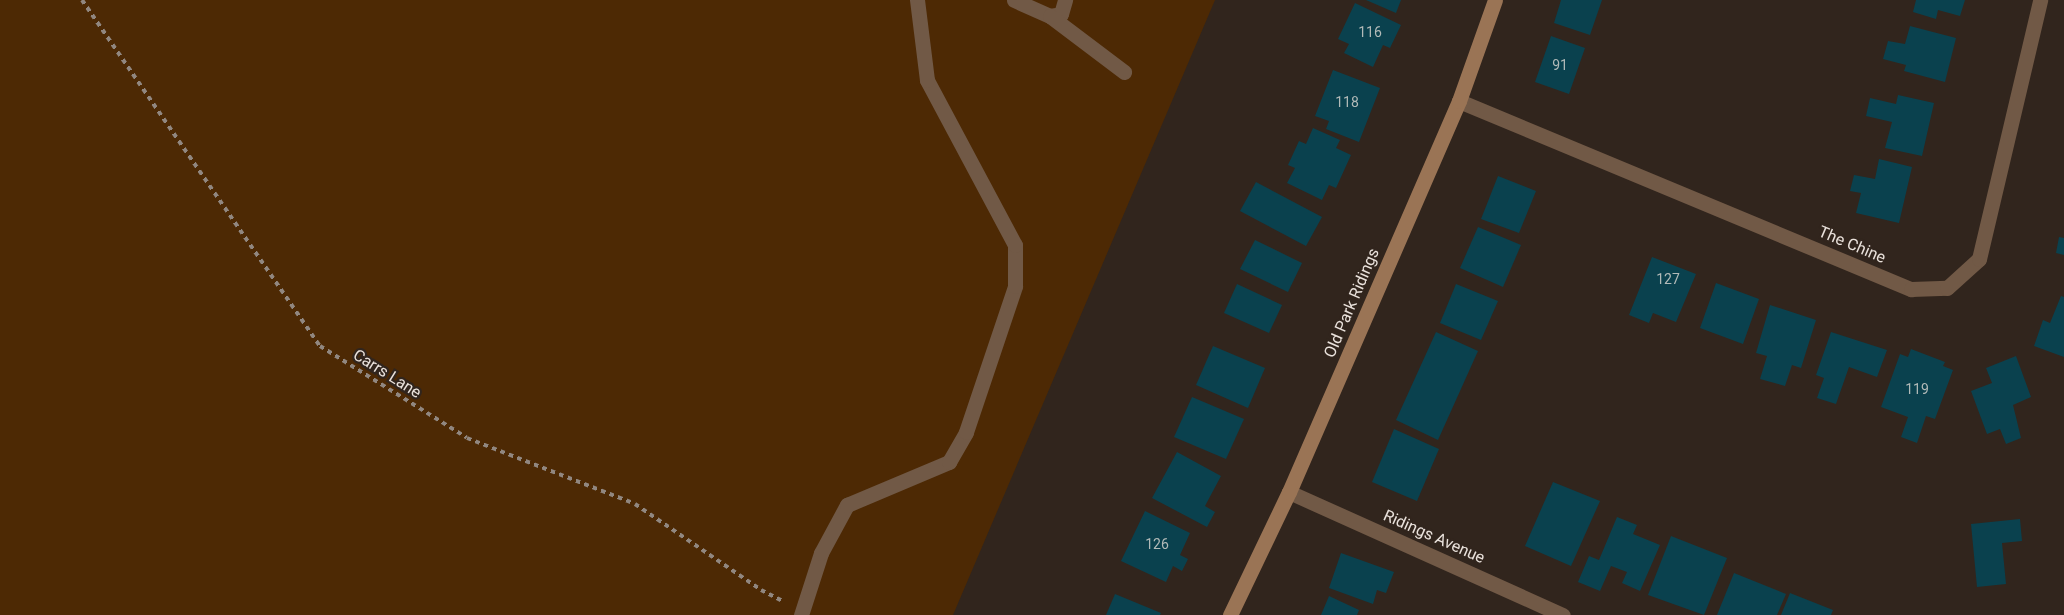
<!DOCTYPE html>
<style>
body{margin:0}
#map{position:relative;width:2064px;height:615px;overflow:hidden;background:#31251d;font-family:Roboto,sans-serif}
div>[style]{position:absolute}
.green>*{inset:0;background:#4d2904}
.building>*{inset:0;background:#0a414e}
.path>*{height:4px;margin-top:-2px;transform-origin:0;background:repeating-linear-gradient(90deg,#918780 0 4.5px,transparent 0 9px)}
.lane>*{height:15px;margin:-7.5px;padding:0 7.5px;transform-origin:7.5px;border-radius:7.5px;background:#715946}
.street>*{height:15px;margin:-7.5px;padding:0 7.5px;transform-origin:7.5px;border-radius:7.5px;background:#715946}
.secondary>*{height:15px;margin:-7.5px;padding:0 7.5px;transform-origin:7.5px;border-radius:7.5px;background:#9a7455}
span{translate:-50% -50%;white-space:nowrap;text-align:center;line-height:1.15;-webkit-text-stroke:4.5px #31251d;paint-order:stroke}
.number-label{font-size:14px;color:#b2bab8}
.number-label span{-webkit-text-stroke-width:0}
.street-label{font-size:16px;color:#eae2dc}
</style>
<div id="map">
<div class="green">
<i style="clip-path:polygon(0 0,1215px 0,953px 615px,0 615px)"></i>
</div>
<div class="building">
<i style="clip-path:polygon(1366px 0,1401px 0,1396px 13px)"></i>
<i style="clip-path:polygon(1561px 0,1602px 0,1590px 35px,1554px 23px)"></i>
<i style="clip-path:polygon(1916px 0,1965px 0,1960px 16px,1938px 10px,1936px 19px,1913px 12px)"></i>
<i style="clip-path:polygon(1355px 3px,1401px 25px,1390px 48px,1383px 45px,1373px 67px,1344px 53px,1349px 44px,1338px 39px)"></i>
<i style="clip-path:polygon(1910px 26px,1956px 38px,1945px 82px,1904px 71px,1906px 65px,1883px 59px,1888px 41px,1905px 44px)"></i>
<i style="clip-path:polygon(1551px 36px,1585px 48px,1569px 94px,1535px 82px)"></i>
<i style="clip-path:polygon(1333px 70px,1380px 88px,1359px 142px,1326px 129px,1329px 121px,1315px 116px)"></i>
<i style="clip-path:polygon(1898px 95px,1934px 103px,1922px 156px,1885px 148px,1892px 122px,1866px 116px,1870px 98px,1896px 104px)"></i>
<i style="clip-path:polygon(1313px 128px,1340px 140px,1336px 148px,1351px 155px,1336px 188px,1329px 185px,1322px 200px,1287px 183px,1295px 168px,1288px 165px,1299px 141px,1306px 144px)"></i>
<i style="clip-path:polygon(1879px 159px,1912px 167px,1899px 223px,1856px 213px,1861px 193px,1850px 191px,1854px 175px,1875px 179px)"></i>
<i style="clip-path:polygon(1498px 176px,1536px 191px,1519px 233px,1481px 219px)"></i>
<i style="clip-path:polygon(1256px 182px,1322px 217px,1306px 246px,1240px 211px)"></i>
<i style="clip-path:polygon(1478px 227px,1521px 245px,1503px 287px,1460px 268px)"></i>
<i style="clip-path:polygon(2059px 237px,2064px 238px,2064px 255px,2056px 253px)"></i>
<i style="clip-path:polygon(1255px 240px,1302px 263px,1288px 292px,1240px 269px)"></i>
<i style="clip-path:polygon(1652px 257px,1696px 274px,1676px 322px,1653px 313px,1649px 323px,1629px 315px)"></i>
<i style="clip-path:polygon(1716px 283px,1759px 299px,1743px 344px,1700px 328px)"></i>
<i style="clip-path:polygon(1237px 284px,1282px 305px,1269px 333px,1224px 313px)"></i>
<i style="clip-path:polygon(1456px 284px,1498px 301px,1481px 340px,1440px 323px)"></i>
<i style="clip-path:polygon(2061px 296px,2064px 297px,2064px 357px,2034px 346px,2043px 320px,2050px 323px)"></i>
<i style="clip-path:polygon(1770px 305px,1816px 320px,1801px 368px,1792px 365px,1785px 386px,1760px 379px,1767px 356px,1756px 353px)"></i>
<i style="clip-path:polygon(1436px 332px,1478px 351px,1438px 440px,1396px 420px)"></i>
<i style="clip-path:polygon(1831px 332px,1887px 350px,1877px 377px,1849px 367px,1836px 404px,1817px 398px,1824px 378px,1816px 375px)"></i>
<i style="clip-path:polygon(1213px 346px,1265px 368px,1248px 408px,1196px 385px)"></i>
<i style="clip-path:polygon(1911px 349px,1945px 362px,1943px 366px,1953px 370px,1935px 419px,1926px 416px,1917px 443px,1901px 437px,1908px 417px,1881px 407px,1900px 354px,1908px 357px)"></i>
<i style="clip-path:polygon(2016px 356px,2031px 397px,2013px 405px,2021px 438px,2006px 444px,2000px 429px,1987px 434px,1971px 391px,1992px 383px,1986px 368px)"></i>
<i style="clip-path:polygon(1192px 397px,1244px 419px,1226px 459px,1174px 437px)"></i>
<i style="clip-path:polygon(1394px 429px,1439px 449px,1417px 501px,1372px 482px)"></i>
<i style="clip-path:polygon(1177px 452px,1221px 476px,1205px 506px,1215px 512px,1207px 527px,1152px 498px)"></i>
<i style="clip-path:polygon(1553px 482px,1600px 501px,1571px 566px,1525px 546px)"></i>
<i style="clip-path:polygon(1145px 511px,1190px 533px,1180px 555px,1188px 559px,1182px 571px,1173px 566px,1166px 582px,1121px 561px)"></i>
<i style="clip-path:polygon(1617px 517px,1637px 525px,1633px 534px,1660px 545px,1640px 591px,1622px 583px,1627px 572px,1611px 566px,1600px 591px,1578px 582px,1589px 556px,1599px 560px)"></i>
<i style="clip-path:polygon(2020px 519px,2022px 541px,2002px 543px,2006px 584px,1977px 587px,1971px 524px)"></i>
<i style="clip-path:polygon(1671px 536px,1727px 558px,1704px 615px,1648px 595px)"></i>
<i style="clip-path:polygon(1341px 553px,1394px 572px,1386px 593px,1377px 590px,1373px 604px,1329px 588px)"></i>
<i style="clip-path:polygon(1734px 573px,1786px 594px,1777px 615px,1717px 615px)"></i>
<i style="clip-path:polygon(1790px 593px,1833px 610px,1831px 615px,1781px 615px)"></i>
<i style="clip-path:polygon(1115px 594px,1161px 613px,1160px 615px,1106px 615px)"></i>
<i style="clip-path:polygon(1329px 596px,1359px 610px,1357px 615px,1321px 615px)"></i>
</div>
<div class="path">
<i style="left:82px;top:0;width:420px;rotate:55.5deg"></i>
<i style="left:320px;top:346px;width:173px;rotate:32deg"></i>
<i style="left:467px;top:438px;width:180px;rotate:21.4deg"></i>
<i style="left:635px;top:504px;width:153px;rotate:34.3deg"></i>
<i style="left:761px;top:590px;width:25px;rotate:27deg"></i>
</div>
<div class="lane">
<i style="left:1014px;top:0;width:39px;rotate:24deg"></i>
<i style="left:1050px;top:16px;width:11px;rotate:-10deg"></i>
<i style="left:1061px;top:14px;width:15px;rotate:-74deg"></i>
<i style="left:1050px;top:16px;width:93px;rotate:37.1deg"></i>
<i style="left:801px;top:615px;width:65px;rotate:-72.1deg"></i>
<i style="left:821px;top:553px;width:55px;rotate:-61.6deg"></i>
<i style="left:847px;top:505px;width:111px;rotate:-22.9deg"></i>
<i style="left:949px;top:462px;width:34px;rotate:-60deg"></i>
<i style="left:966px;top:432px;width:154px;rotate:-71.4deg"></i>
<i style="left:1015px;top:286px;width:41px;rotate:-90deg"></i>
<i style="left:1015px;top:245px;width:187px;rotate:-118.1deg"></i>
<i style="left:927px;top:80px;width:81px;rotate:-97.1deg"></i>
</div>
<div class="street">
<i style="left:1459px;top:101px;width:490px;rotate:22.6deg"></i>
<i style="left:1911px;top:289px;width:36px;rotate:-2deg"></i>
<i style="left:1947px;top:288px;width:43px;rotate:-42.2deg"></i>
<i style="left:1979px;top:259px;width:266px;rotate:-76.7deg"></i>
<i style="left:1289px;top:492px;width:300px;rotate:24.2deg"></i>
</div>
<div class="secondary">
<i style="left:1230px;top:615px;width:136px;rotate:-64.4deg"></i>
<i style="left:1289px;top:492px;width:426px;rotate:-66.5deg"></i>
<i style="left:1459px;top:101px;width:107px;rotate:-70.4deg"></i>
</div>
<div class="number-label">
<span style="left:1370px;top:32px">116</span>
<span style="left:1560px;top:65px">91</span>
<span style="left:1347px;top:102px">118</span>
<span style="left:1668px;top:279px">127</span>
<span style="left:1917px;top:389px">119</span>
<span style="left:1157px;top:544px">126</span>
</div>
<div class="street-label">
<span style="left:1852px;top:245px;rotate:23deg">The Chine</span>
<span style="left:1352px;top:303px;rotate:-67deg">Old Park Ridings</span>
<span style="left:387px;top:374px;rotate:32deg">Carrs Lane</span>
<span style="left:1434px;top:537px;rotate:24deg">Ridings Avenue</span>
</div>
</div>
